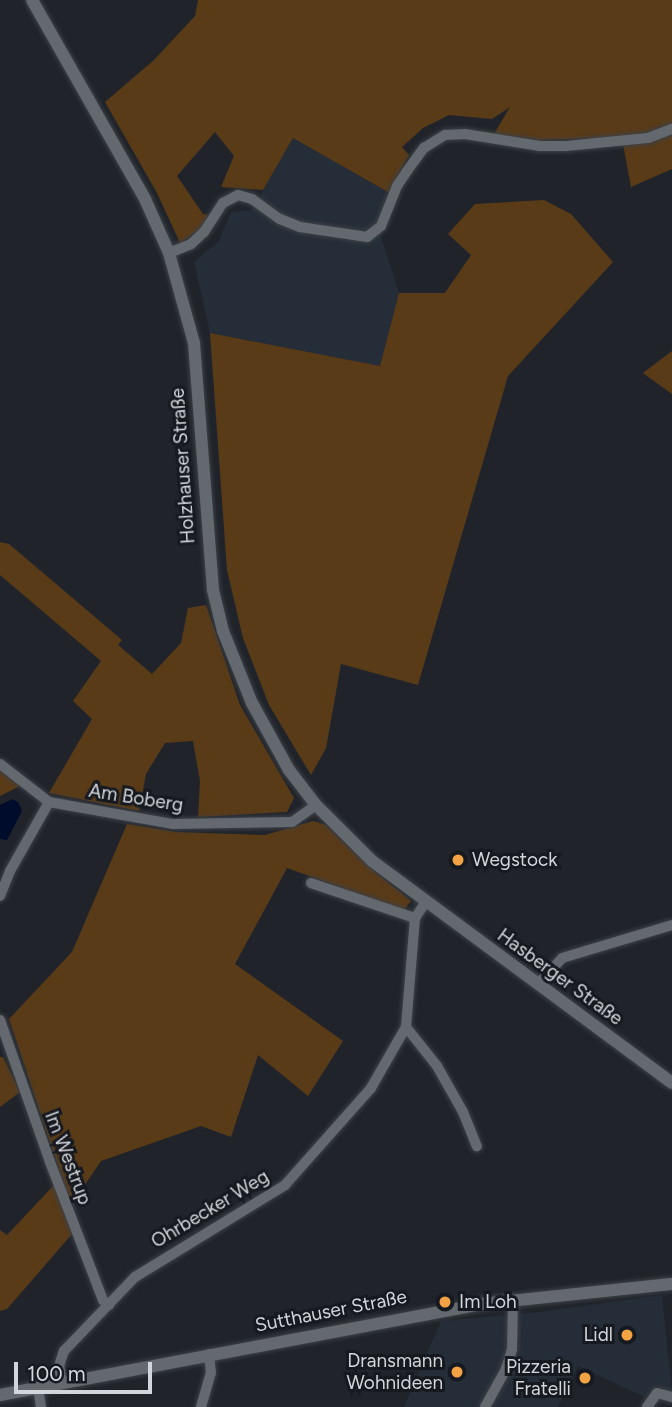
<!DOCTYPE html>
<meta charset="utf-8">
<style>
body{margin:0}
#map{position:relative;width:672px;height:1407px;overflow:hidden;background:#20242a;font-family:Figtree,sans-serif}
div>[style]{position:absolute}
.built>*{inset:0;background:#252d38}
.green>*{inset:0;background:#5a3b18}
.water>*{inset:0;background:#000c2b}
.roads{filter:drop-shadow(0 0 2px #3d4146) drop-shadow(0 0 2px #3d4146)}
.minor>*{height:10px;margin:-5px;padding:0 5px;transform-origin:5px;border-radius:5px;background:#646970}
.tertiary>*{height:12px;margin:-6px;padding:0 6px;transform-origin:6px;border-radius:6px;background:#646970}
.dots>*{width:19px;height:19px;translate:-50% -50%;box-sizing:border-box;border:4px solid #161a20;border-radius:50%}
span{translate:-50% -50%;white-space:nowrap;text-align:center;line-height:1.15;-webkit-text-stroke:6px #161a20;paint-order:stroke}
.street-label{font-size:19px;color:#d2d5d9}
.poi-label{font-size:19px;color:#d2d5d9}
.left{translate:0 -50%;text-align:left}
.right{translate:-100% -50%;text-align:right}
.scale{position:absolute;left:14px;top:1362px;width:138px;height:32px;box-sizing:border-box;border:4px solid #d2d5d9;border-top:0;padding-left:9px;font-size:21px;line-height:24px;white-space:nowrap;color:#d2d5d9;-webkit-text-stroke:5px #161a20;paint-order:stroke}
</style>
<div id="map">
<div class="built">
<i style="clip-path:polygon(293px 138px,395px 196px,381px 237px,399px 293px,380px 366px,210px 333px,194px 262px,219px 241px,231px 212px,252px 210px)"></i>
<i style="clip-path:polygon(662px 1295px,672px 1392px,656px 1386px,647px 1398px,578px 1366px,558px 1407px,404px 1407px,441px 1321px,538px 1312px)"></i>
</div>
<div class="green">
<i style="clip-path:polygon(198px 0,672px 0,672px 124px,667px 128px,623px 137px,541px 140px,494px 134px,510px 107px,492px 119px,449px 115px,423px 128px,402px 147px,409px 155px,388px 192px,293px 138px,263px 190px,221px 187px,234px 156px,215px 132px,177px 176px,203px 214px,209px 215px,199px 230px,180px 243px,157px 193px,105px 102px,154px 60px,195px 16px)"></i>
<i style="clip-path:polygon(672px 133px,672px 169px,631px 187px,623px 144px)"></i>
<i style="clip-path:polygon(544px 200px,571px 214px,613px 262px,508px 376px,418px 685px,341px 664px,326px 748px,311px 775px,269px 705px,243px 638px,227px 570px,210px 333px,380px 366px,399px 293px,445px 293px,471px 255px,448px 234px,475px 204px)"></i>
<i style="clip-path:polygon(672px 351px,672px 394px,643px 373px)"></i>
<i style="clip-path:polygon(0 542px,9px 544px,122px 640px,118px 645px,152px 674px,181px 643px,188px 608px,206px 605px,240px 705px,294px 798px,287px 812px,198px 817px,200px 781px,193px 741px,165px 743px,146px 774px,139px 811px,49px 793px,92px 719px,73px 701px,101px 661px,0 575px)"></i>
<i style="clip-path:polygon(0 771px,20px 786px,0 796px)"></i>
<i style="clip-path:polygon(313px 821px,326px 825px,368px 866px,411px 901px,404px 910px,287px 868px,235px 964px,343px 1041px,308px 1096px,258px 1055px,231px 1137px,201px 1126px,101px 1161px,71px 1205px,9px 1019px,72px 952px,127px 824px,176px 832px,265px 835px)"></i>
<i style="clip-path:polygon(0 1057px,3px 1057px,20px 1092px,0 1107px)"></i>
<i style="clip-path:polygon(54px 1185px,72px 1234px,7px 1309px,0 1311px,0 1230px,7px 1235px)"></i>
</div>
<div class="water">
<i style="clip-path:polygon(13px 799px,19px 803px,22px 811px,7px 840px,0 839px,0 805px)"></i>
</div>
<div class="roads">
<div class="minor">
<i style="left:169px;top:253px;width:24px;rotate:-22deg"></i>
<i style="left:191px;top:244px;width:18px;rotate:-43deg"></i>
<i style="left:204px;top:232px;width:35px;rotate:-57deg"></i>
<i style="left:223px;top:203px;width:17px;rotate:-28deg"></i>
<i style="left:238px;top:195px;width:15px;rotate:16deg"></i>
<i style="left:252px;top:199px;width:34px;rotate:36deg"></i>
<i style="left:280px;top:219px;width:22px;rotate:22deg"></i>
<i style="left:300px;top:227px;width:68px;rotate:8.5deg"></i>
<i style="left:367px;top:237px;width:18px;rotate:-38deg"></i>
<i style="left:381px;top:226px;width:43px;rotate:-68.2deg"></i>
<i style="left:397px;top:186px;width:18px;rotate:-56deg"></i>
<i style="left:407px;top:171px;width:29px;rotate:-54deg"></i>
<i style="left:424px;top:148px;width:25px;rotate:-32deg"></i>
<i style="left:445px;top:135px;width:20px;rotate:-3deg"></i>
<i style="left:465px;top:134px;width:76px;rotate:9.1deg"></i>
<i style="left:540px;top:146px;width:26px"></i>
<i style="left:566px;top:146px;width:82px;rotate:-5.6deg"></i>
<i style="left:648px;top:138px;width:26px;rotate:-21deg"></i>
<i style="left:0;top:764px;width:62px;rotate:37.8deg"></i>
<i style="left:49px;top:802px;width:125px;rotate:10.1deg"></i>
<i style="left:172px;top:824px;width:120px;rotate:-1deg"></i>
<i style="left:292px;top:822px;width:29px;rotate:-35deg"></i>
<i style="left:311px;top:883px;width:110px;rotate:18.6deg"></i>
<i style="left:0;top:896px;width:27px;rotate:-68deg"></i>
<i style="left:10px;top:871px;width:79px;rotate:-60.5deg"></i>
<i style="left:539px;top:983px;width:34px;rotate:-47deg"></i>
<i style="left:562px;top:958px;width:115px;rotate:-16.7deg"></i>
<i style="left:0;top:1020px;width:151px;rotate:70.6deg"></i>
<i style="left:50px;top:1162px;width:148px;rotate:69deg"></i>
<i style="left:103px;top:1300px;width:8px;rotate:40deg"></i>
<i style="left:406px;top:1027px;width:50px;rotate:51.5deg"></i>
<i style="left:437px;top:1066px;width:53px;rotate:60.5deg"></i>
<i style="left:463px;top:1112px;width:37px;rotate:68deg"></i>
<i style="left:62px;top:1384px;width:18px;rotate:-99deg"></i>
<i style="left:59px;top:1366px;width:16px;rotate:-72deg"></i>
<i style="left:64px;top:1351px;width:103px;rotate:-46.2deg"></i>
<i style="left:135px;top:1277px;width:176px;rotate:-31.5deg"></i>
<i style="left:285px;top:1185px;width:130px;rotate:-48.4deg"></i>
<i style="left:371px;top:1088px;width:70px;rotate:-60.2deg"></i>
<i style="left:406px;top:1027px;width:109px;rotate:-85.3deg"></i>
<i style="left:415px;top:918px;width:18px;rotate:-56deg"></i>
<i style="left:38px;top:1388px;width:19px;rotate:81deg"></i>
<i style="left:201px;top:1407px;width:35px;rotate:-74deg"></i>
<i style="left:211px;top:1373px;width:19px;rotate:-96deg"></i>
<i style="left:485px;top:1407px;width:43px;rotate:-61.1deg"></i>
<i style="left:506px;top:1369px;width:21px;rotate:-73deg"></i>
<i style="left:512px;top:1349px;width:49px;rotate:-88.8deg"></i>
<i style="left:647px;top:1407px;width:17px;rotate:-54deg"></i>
<i style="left:657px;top:1393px;width:16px;rotate:15deg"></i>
</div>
<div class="tertiary">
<i style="left:32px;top:0;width:229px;rotate:60.4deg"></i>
<i style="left:145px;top:199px;width:59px;rotate:66deg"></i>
<i style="left:169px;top:253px;width:93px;rotate:74.5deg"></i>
<i style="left:194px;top:343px;width:248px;rotate:85.6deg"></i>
<i style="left:213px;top:590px;width:42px;rotate:76.3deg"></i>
<i style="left:223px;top:631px;width:78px;rotate:68.1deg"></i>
<i style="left:252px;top:703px;width:77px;rotate:61.1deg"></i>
<i style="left:289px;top:770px;width:44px;rotate:52.4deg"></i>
<i style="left:316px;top:805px;width:79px;rotate:45deg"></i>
<i style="left:372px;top:861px;width:373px;rotate:36.5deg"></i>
<i style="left:0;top:1395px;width:490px;rotate:-10.7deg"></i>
<i style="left:481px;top:1304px;width:192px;rotate:-6deg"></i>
</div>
</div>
<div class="dots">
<i style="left:458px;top:860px;background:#f4a344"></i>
<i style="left:445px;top:1302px;background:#f4a344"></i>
<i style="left:627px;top:1335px;background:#f4a344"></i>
<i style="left:457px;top:1372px;background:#f4a344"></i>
<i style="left:585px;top:1378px;background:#f4a344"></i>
</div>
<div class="street-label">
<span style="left:183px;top:466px;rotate:-94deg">Holzhauser Straße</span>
<span style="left:136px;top:798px;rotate:9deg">Am Boberg</span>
<span style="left:560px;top:977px;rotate:36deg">Hasberger Straße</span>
<span style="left:68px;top:1158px;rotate:69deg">Im Westrup</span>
<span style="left:210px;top:1209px;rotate:-31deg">Ohrbecker Weg</span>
<span style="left:331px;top:1311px;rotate:-11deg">Sutthauser Straße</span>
</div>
<div class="poi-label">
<span class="left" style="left:472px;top:860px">Wegstock</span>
<span class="left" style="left:459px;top:1302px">Im Loh</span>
<span class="right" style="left:613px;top:1335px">Lidl</span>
<span class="right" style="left:443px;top:1372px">Dransmann<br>Wohnideen</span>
<span class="right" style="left:571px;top:1378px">Pizzeria<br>Fratelli</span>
</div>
<div class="scale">100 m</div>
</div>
